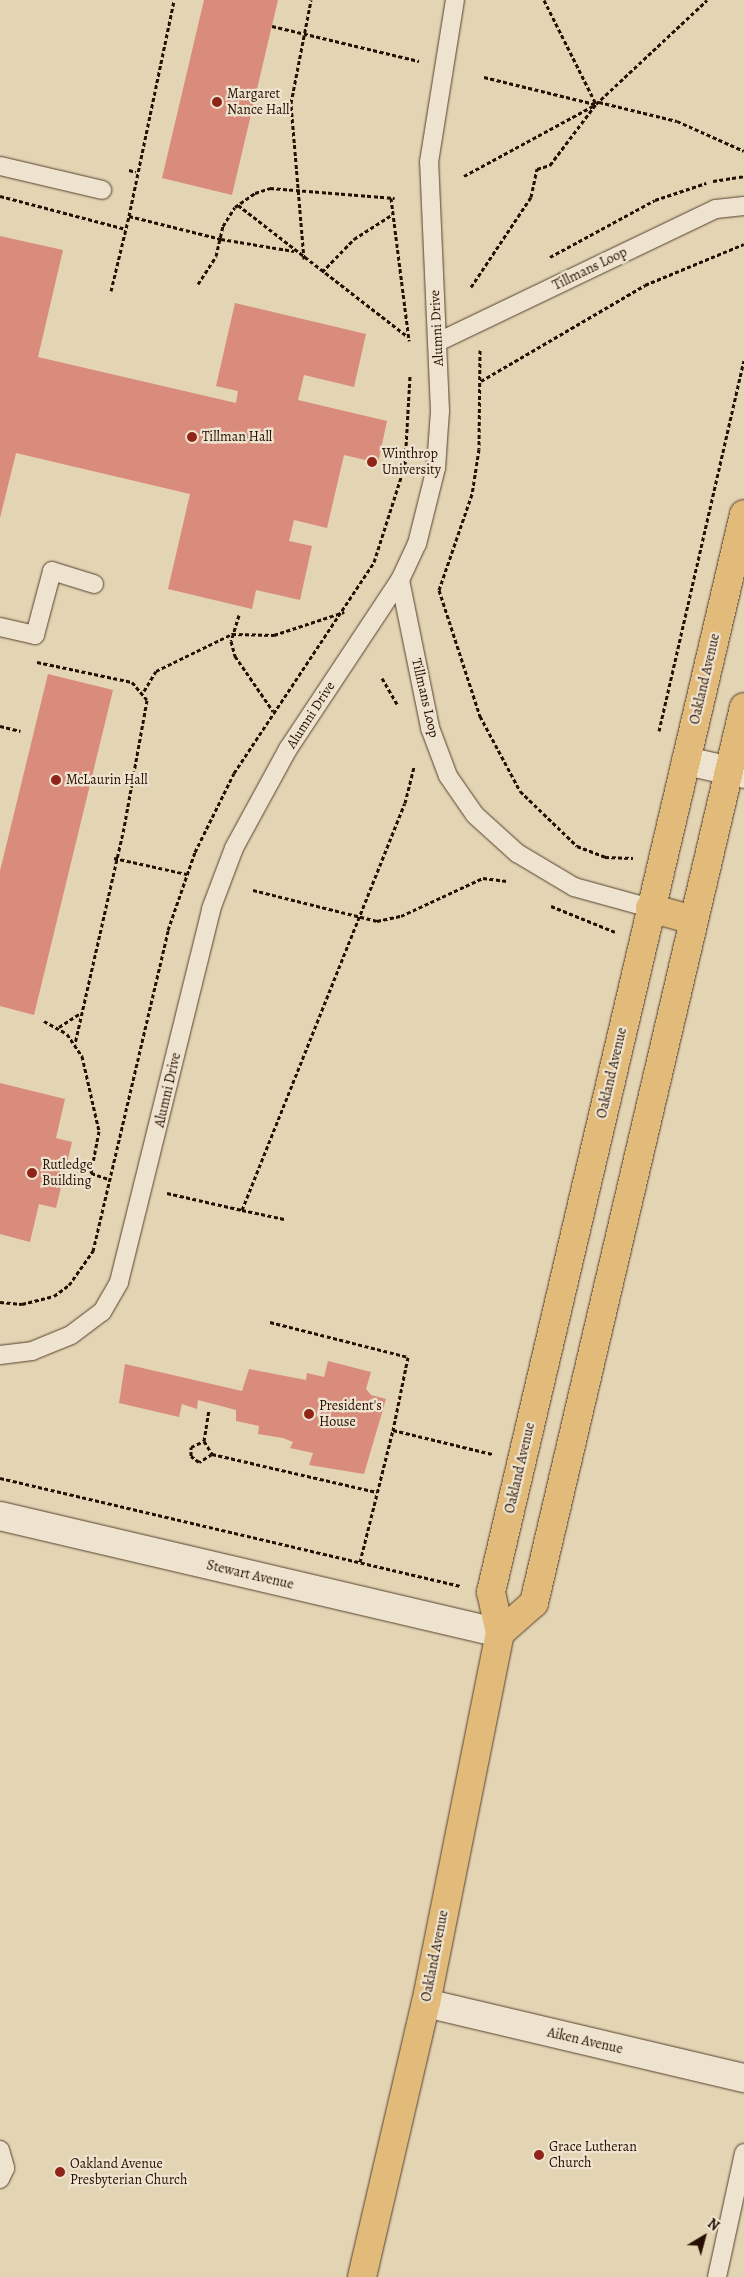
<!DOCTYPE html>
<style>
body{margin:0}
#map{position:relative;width:744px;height:2277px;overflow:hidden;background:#e3d4b3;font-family:Alegreya,serif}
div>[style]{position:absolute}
.building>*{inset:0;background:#d98c7c}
.path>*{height:3px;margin-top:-1.5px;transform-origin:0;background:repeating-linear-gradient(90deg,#280f03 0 4px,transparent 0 6.5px)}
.roads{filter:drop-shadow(0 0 1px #57402f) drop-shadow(0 0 1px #57402f)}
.lane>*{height:18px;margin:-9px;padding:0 9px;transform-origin:9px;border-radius:9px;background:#ede3ce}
.street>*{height:28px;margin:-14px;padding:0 14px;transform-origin:14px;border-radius:14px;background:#ede3ce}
.secondary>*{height:28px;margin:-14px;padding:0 14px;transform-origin:14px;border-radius:14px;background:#ede3ce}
.primary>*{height:28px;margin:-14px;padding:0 14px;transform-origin:14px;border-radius:14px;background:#e2ba7a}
.dots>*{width:14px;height:14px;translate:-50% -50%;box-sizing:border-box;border:2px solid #ede3ce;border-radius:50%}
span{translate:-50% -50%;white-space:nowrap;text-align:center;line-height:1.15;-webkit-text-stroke:4.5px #ede3ce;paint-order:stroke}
.poi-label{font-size:14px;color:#280f03}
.left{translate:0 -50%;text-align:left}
.street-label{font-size:14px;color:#280f03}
.north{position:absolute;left:679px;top:2212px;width:50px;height:50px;-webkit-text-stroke:4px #ede3ce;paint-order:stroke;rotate:37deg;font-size:14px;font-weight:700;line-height:20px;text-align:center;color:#280f03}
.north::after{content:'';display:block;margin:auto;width:18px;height:22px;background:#280f03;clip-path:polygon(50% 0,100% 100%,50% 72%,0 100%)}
</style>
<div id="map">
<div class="building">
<i style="clip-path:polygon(204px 0,278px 0,232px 195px,162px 178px)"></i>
<i style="clip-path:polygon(0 236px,63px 250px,38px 357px,236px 403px,238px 391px,216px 386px,235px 303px,366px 334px,354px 387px,304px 375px,298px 400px,387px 421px,378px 463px,344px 455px,327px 528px,294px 520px,289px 541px,312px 546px,300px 600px,256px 590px,252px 609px,168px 589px,190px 494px,16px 453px,0 518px)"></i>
<i style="clip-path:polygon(48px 674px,113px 690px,34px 1015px,0 1006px,0 871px)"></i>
<i style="clip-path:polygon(0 1083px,65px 1099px,56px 1138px,72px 1142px,56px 1208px,39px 1204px,30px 1242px,0 1234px)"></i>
<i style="clip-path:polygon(328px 1361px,371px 1372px,366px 1389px,371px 1395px,386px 1399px,364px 1474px,309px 1465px,313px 1453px,290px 1448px,293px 1442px,283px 1438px,258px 1434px,259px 1426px,236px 1421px,236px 1410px,198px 1400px,197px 1409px,182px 1404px,179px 1417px,119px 1403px,125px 1364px,242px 1391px,249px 1369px,306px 1380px,307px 1373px,324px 1377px)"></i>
</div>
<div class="path">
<i style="left:544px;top:0;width:116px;rotate:63.4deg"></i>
<i style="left:272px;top:26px;width:151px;rotate:13.4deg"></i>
<i style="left:484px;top:77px;width:114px;rotate:13.7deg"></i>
<i style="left:599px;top:102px;width:80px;rotate:13.7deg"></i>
<i style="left:677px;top:121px;width:73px;rotate:24.1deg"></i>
<i style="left:129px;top:170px;width:7px;rotate:16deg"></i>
<i style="left:464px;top:176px;width:147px;rotate:-28.5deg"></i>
<i style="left:713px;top:181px;width:31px;rotate:-9deg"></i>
<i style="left:0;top:196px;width:130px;rotate:14.7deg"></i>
<i style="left:391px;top:198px;width:144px;rotate:82.8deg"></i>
<i style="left:238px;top:205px;width:215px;rotate:37.8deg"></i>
<i style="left:129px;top:216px;width:221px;rotate:-78.2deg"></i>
<i style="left:550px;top:257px;width:119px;rotate:-28.5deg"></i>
<i style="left:655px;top:200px;width:54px;rotate:-18.4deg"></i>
<i style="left:304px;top:259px;width:157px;rotate:-94.8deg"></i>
<i style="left:291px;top:103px;width:105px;rotate:-79deg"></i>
<i style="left:322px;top:272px;width:46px;rotate:-45.9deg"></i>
<i style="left:354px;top:239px;width:46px;rotate:-32.7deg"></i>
<i style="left:198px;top:284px;width:33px;rotate:-57deg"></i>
<i style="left:216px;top:256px;width:31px;rotate:-77deg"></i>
<i style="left:223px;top:226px;width:22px;rotate:-58deg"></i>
<i style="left:235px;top:207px;width:24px;rotate:-35deg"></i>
<i style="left:255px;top:193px;width:16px;rotate:-18deg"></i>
<i style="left:270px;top:188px;width:125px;rotate:4.6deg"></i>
<i style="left:471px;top:287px;width:108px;rotate:-56.3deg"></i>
<i style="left:531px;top:197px;width:29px;rotate:-78deg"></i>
<i style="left:537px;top:169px;width:14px;rotate:-17deg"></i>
<i style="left:550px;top:165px;width:76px;rotate:-53deg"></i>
<i style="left:596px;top:104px;width:152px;rotate:-43.1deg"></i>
<i style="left:111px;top:291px;width:77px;rotate:-76.5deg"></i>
<i style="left:129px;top:216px;width:95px;rotate:14deg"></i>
<i style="left:221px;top:239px;width:74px;rotate:9.3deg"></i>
<i style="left:480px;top:350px;width:99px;rotate:90.6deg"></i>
<i style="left:479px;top:449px;width:46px;rotate:98.8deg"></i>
<i style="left:472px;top:494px;width:102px;rotate:109deg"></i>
<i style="left:439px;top:590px;width:133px;rotate:72deg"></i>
<i style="left:480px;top:716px;width:85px;rotate:61.9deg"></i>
<i style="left:520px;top:791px;width:79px;rotate:44deg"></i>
<i style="left:577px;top:846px;width:30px;rotate:21deg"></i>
<i style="left:605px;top:857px;width:28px;rotate:2deg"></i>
<i style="left:481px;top:381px;width:190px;rotate:-30.3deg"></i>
<i style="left:645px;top:285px;width:107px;rotate:-22.5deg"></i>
<i style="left:239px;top:615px;width:27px;rotate:107deg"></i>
<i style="left:231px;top:641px;width:16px;rotate:75deg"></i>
<i style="left:235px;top:656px;width:67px;rotate:55.4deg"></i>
<i style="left:37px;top:662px;width:97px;rotate:11.9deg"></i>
<i style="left:132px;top:682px;width:23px;rotate:50deg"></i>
<i style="left:147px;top:700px;width:130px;rotate:100.2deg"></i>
<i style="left:124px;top:828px;width:221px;rotate:102.8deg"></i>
<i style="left:382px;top:678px;width:30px;rotate:60deg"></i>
<i style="left:144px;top:691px;width:23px;rotate:-59deg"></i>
<i style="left:156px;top:671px;width:85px;rotate:-26deg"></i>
<i style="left:232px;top:634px;width:42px;rotate:1.4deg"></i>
<i style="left:274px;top:635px;width:74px;rotate:-18.2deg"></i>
<i style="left:0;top:726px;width:21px;rotate:14deg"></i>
<i style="left:659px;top:731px;width:380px;rotate:-77.1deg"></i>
<i style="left:114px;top:858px;width:75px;rotate:12.4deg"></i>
<i style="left:253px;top:890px;width:128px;rotate:14deg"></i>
<i style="left:377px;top:921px;width:25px;rotate:-12deg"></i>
<i style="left:401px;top:916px;width:90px;rotate:-24.9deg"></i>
<i style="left:483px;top:878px;width:26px;rotate:7deg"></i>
<i style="left:551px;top:906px;width:69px;rotate:22.1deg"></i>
<i style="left:44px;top:1021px;width:26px;rotate:29deg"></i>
<i style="left:67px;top:1034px;width:27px;rotate:56deg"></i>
<i style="left:82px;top:1056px;width:77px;rotate:77.2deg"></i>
<i style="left:99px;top:1131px;width:43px;rotate:100.8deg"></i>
<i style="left:91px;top:1173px;width:21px;rotate:19deg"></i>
<i style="left:59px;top:1027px;width:24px;rotate:-33deg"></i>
<i style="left:167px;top:1193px;width:77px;rotate:12.8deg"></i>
<i style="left:242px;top:1210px;width:438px;rotate:-68.2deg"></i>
<i style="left:405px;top:803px;width:38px;rotate:-76deg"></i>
<i style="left:242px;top:1210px;width:43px;rotate:12.1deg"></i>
<i style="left:0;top:1302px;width:22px;rotate:5deg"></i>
<i style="left:22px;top:1304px;width:33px;rotate:-14deg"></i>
<i style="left:54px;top:1296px;width:19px;rotate:-36deg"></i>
<i style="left:69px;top:1285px;width:42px;rotate:-54.8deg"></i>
<i style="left:93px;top:1251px;width:330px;rotate:-76.8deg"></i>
<i style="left:168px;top:930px;width:83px;rotate:-70.9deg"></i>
<i style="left:195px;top:852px;width:88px;rotate:-63.7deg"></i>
<i style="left:234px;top:773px;width:253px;rotate:-56.4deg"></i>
<i style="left:374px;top:562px;width:102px;rotate:-72.3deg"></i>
<i style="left:405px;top:465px;width:90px;rotate:-86.8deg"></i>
<i style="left:270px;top:1322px;width:142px;rotate:14.2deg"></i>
<i style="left:408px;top:1357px;width:75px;rotate:101.6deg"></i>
<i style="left:393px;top:1430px;width:102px;rotate:13.6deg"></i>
<i style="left:204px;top:1441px;width:32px;rotate:-81deg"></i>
<i style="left:212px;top:1454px;width:15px;rotate:148deg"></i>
<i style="left:199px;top:1462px;width:10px;rotate:-143deg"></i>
<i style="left:191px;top:1456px;width:9px;rotate:-90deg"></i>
<i style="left:191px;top:1447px;width:14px;rotate:-25deg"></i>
<i style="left:204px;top:1441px;width:15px;rotate:58deg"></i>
<i style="left:212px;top:1454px;width:169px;rotate:13deg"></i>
<i style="left:0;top:1478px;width:473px;rotate:13.2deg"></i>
<i style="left:360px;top:1562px;width:136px;rotate:-76deg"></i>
</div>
<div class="roads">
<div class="lane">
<i style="left:0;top:166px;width:105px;rotate:13.2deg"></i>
<i style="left:438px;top:342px;width:308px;rotate:-25.6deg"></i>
<i style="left:716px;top:209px;width:28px;rotate:-6deg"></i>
<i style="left:400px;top:580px;width:151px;rotate:78.5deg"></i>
<i style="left:430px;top:728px;width:51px;rotate:69.4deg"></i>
<i style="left:448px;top:776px;width:47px;rotate:55.3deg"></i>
<i style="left:475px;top:815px;width:57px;rotate:42.1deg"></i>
<i style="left:517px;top:853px;width:66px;rotate:30.8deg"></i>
<i style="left:574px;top:887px;width:79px;rotate:15.4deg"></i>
<i style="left:0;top:627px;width:36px;rotate:13deg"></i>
<i style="left:35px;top:635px;width:66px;rotate:-75.1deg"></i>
<i style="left:52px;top:571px;width:44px;rotate:17.2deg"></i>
<i style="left:0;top:1355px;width:32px;rotate:-7deg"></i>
<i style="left:32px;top:1351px;width:42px;rotate:-22.3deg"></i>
<i style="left:71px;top:1335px;width:39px;rotate:-37deg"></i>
<i style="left:102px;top:1312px;width:34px;rotate:-60deg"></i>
<i style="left:119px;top:1282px;width:384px;rotate:-76.1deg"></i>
<i style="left:211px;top:909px;width:65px;rotate:-69.3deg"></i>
<i style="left:234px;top:848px;width:113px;rotate:-61.4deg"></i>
<i style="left:288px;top:749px;width:203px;rotate:-56.5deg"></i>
<i style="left:400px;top:580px;width:40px;rotate:-65deg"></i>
<i style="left:417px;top:544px;width:78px;rotate:-76deg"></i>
<i style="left:436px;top:468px;width:57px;rotate:-86deg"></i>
<i style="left:440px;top:411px;width:249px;rotate:-92.5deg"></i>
<i style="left:429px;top:162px;width:164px;rotate:-80.9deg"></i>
<i style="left:0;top:2150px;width:19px;rotate:74deg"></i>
<i style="left:5px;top:2168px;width:12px;rotate:114deg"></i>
<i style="left:717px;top:2277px;width:127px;rotate:-77.7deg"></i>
</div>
<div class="street">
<i style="left:686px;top:761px;width:59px;rotate:12.6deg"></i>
<i style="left:426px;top:2003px;width:327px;rotate:13.3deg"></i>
</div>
<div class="secondary">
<i style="left:0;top:1516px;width:514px;rotate:13.17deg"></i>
</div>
<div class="primary">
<i style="left:650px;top:908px;width:45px;rotate:15.6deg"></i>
<i style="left:500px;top:1633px;width:45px;rotate:-41.4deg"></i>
<i style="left:534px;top:1603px;width:920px;rotate:-76.81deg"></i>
<i style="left:362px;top:2277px;width:281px;rotate:-76.9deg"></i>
<i style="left:426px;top:2003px;width:377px;rotate:-78.7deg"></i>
<i style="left:500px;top:1633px;width:42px;rotate:-102.4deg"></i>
<i style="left:491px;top:1592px;width:1107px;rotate:-76.79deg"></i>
</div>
</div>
<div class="dots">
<i style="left:217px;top:102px;background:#8f2418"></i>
<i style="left:192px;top:437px;background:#8f2418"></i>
<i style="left:372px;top:462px;background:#8f2418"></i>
<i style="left:56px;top:780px;background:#8f2418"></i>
<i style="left:32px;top:1173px;background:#8f2418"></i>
<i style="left:309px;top:1414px;background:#8f2418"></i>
<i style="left:539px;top:2155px;background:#8f2418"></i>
<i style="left:60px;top:2172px;background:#8f2418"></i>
</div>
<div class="poi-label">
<span class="left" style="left:227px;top:102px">Margaret<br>Nance Hall</span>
<span class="left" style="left:202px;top:437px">Tillman Hall</span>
<span class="left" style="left:382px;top:462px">Winthrop<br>University</span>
<span class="left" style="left:66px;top:780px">McLaurin Hall</span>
<span class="left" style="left:42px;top:1173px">Rutledge<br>Building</span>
<span class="left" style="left:319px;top:1414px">President's<br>House</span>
<span class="left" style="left:549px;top:2155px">Grace Lutheran<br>Church</span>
<span class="left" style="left:70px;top:2172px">Oakland Avenue<br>Presbyterian Church</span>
</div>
<div class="street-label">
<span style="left:590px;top:269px;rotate:-26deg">Tillmans Loop</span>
<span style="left:437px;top:328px;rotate:-93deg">Alumni Drive</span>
<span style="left:705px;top:679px;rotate:-77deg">Oakland Avenue</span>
<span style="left:425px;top:698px;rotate:77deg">Tillmans Loop</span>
<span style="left:311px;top:715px;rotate:-57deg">Alumni Drive</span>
<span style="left:612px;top:1073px;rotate:-77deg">Oakland Avenue</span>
<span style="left:168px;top:1090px;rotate:-77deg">Alumni Drive</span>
<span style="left:520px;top:1468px;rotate:-77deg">Oakland Avenue</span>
<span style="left:250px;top:1575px;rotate:13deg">Stewart Avenue</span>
<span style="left:435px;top:1956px;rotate:-79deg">Oakland Avenue</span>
<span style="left:585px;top:2041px;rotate:13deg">Aiken Avenue</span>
</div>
<div class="north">N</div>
</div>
